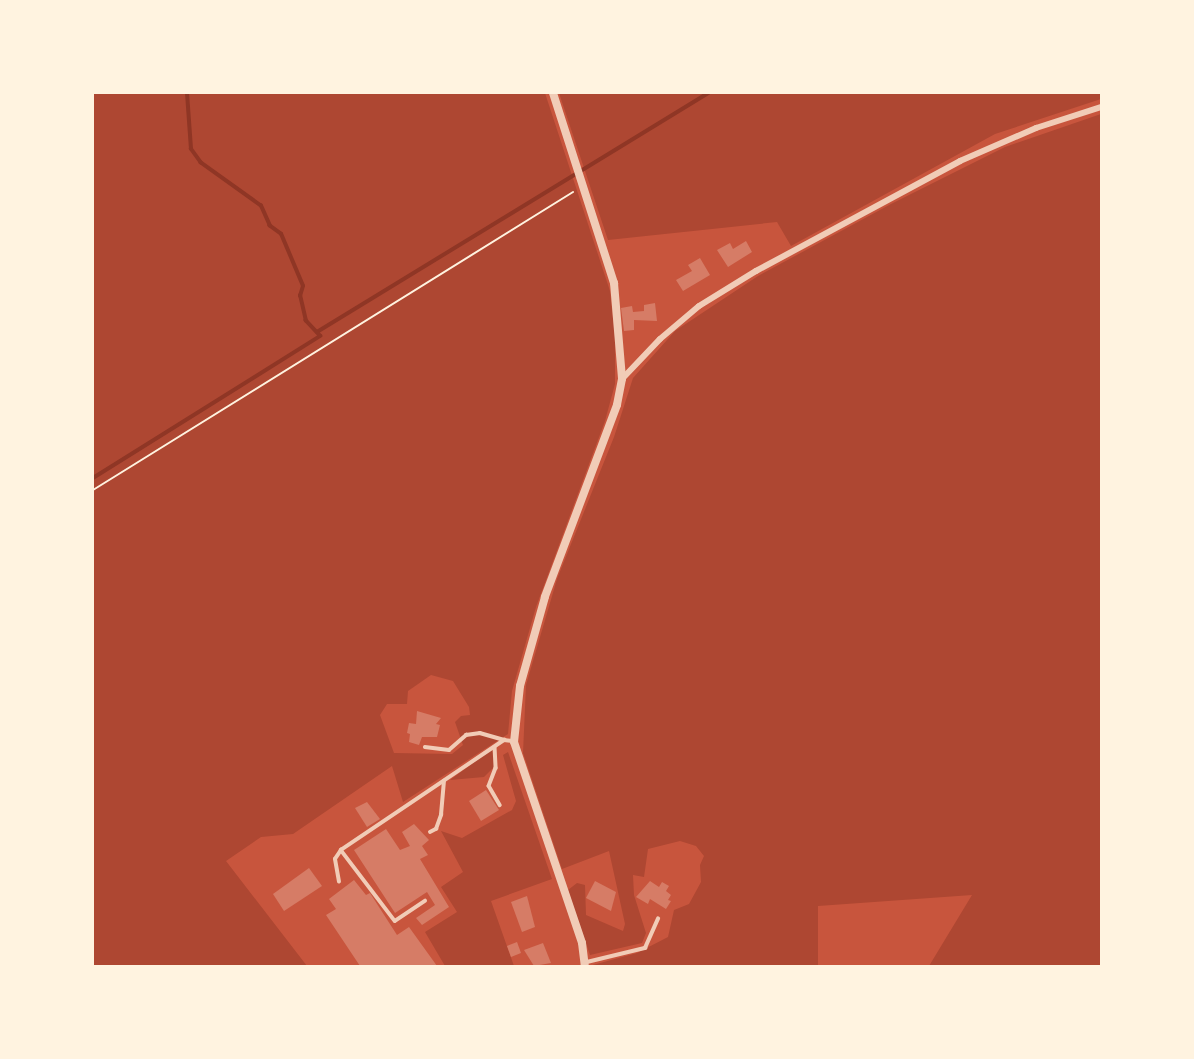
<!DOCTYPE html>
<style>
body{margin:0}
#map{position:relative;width:1194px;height:1059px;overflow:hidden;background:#c8553d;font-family:Rubik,sans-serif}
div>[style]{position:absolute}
.green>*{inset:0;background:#ae4732}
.stream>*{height:3.5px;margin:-1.75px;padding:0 1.75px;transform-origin:1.75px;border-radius:1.75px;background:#8f3625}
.building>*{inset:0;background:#d67c66}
.path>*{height:2px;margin:-1px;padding:0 1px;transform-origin:1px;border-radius:1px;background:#fff3e0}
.service>*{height:3.5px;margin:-1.75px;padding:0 1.75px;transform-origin:1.75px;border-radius:1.75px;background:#f1ccb7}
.minor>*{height:6px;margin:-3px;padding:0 3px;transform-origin:3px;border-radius:3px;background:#f1ccb7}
.tertiary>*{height:8px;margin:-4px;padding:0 4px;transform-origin:4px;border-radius:4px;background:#f1ccb7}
span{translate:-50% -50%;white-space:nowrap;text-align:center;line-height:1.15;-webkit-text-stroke:7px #fff3e0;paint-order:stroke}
.frame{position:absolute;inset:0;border:94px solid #fff3e0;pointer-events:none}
</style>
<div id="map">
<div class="green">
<i style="clip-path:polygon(evenodd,93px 93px,545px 93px,610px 291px,615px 338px,615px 384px,605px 421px,536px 607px,512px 691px,508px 734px,403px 802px,392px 766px,293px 834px,261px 837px,226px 861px,307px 966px,93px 966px,93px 93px,431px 675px,453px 681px,469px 707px,470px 715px,461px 716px,455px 722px,463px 745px,452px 754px,394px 753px,380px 715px,387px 704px,407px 704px,408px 691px,431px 675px)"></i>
<i style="clip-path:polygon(559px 93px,1101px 93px,1101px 99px,995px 134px,791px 246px,777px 222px,608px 240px)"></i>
<i style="clip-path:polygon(1101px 114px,1101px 966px,929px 966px,972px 895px,818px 906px,818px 966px,589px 966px,637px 953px,668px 937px,674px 910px,689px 904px,701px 882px,700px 865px,704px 856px,696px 846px,680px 841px,648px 849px,644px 877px,633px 875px,634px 895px,646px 933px,642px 943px,590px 955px,568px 890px,577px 883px,585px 885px,586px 915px,623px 931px,625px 924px,609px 851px,562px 869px,523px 753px,526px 685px,557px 579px,614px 437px,633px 378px,675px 331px,758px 276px,891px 204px,1005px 147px)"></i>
<i style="clip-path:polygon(492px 749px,496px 765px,484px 777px,450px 780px)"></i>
<i style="clip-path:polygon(508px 752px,552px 879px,491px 901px,514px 966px,445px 966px,425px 932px,457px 912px,441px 887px,463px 872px,441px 831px,462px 838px,512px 810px,516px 801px,503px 755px)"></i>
</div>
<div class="stream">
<i style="left:317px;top:332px;width:458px;rotate:-31.4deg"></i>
<i style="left:93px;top:478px;width:268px;rotate:-32deg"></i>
<i style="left:320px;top:336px;width:21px;rotate:-133deg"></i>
<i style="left:306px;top:321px;width:26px;rotate:-103deg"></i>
<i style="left:300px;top:296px;width:10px;rotate:-73deg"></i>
<i style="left:303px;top:286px;width:56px;rotate:-112.9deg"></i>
<i style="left:281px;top:234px;width:14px;rotate:-144deg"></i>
<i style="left:270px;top:226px;width:22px;rotate:-114deg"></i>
<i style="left:261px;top:206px;width:74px;rotate:-144.4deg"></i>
<i style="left:201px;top:163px;width:17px;rotate:-126deg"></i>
<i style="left:191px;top:149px;width:56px;rotate:-94.1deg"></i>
</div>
<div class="building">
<i style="clip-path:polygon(746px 241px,752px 252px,728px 267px,717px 250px,730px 243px,733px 249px)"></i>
<i style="clip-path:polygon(700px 258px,710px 275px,683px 291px,676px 280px,692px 271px,688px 265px)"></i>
<i style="clip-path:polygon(655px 303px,657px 321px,634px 320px,634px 330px,624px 331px,621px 308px,632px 306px,633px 312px,644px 311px,644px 305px)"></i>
<i style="clip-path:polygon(417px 711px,441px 718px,436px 724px,440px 725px,437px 737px,422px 737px,419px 745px,409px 742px,410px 734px,407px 733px,409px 723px,416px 724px)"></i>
<i style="clip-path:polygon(486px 790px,499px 810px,481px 821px,469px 801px)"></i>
<i style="clip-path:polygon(367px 802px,380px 819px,367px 827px,355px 808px)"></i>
<i style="clip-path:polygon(414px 824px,429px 840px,422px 846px,428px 855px,420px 859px,449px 907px,422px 925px,416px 918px,435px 905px,427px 892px,395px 913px,354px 850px,386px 829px,400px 850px,410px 846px,402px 832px)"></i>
<i style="clip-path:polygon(309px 868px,322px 886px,284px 911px,273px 894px)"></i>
<i style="clip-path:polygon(354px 880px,366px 895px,370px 893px,397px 935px,409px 927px,437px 966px,360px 966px,326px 915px,336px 909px,329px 899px)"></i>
<i style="clip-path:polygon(595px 881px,616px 892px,611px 911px,586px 898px)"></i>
<i style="clip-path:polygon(650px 881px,659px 887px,662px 882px,669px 886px,666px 891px,671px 895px,668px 900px,671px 901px,666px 909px,650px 899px,648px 904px,636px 897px)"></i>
<i style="clip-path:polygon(527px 896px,535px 927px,522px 932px,511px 902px)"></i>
<i style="clip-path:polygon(517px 942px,521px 953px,511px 957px,507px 946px)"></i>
<i style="clip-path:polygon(543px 943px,551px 963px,534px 966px,524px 950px)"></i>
</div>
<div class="path">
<i style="left:93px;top:490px;width:565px;rotate:-31.83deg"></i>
</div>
<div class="service">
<i style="left:425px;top:747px;width:24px;rotate:7deg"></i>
<i style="left:449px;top:750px;width:23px;rotate:-41deg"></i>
<i style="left:466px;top:735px;width:14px;rotate:-8deg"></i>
<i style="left:480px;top:733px;width:25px;rotate:16deg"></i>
<i style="left:495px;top:747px;width:21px;rotate:87deg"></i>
<i style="left:496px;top:768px;width:19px;rotate:111deg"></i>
<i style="left:489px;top:786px;width:22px;rotate:60deg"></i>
<i style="left:430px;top:832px;width:7px;rotate:-27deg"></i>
<i style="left:436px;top:829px;width:15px;rotate:-70deg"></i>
<i style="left:441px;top:815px;width:34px;rotate:-85deg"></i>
<i style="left:341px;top:850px;width:89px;rotate:52.7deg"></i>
<i style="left:395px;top:921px;width:36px;rotate:-34deg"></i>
<i style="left:339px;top:882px;width:23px;rotate:-100deg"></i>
<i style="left:335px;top:859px;width:11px;rotate:-56deg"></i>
<i style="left:341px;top:850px;width:197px;rotate:-34deg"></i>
<i style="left:504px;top:740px;width:8px;rotate:7deg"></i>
<i style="left:587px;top:962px;width:60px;rotate:-13.6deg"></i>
<i style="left:645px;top:948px;width:32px;rotate:-66deg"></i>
</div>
<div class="minor">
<i style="left:622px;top:379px;width:55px;rotate:-46.5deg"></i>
<i style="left:660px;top:339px;width:51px;rotate:-40.2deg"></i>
<i style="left:699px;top:306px;width:67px;rotate:-31.6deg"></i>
<i style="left:756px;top:271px;width:232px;rotate:-28.3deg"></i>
<i style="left:960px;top:161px;width:83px;rotate:-23.5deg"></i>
<i style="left:1036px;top:128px;width:68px;rotate:-17.9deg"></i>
</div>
<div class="tertiary">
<i style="left:553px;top:93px;width:200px;rotate:72.2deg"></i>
<i style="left:614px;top:283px;width:96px;rotate:85.2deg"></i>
<i style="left:622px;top:379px;width:26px;rotate:101deg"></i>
<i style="left:617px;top:405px;width:205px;rotate:110.6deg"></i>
<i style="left:545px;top:597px;width:92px;rotate:105.7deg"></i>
<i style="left:520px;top:686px;width:56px;rotate:96.1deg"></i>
<i style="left:514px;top:742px;width:212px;rotate:71.3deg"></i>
<i style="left:582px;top:943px;width:23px;rotate:83deg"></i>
</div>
<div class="frame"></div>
</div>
